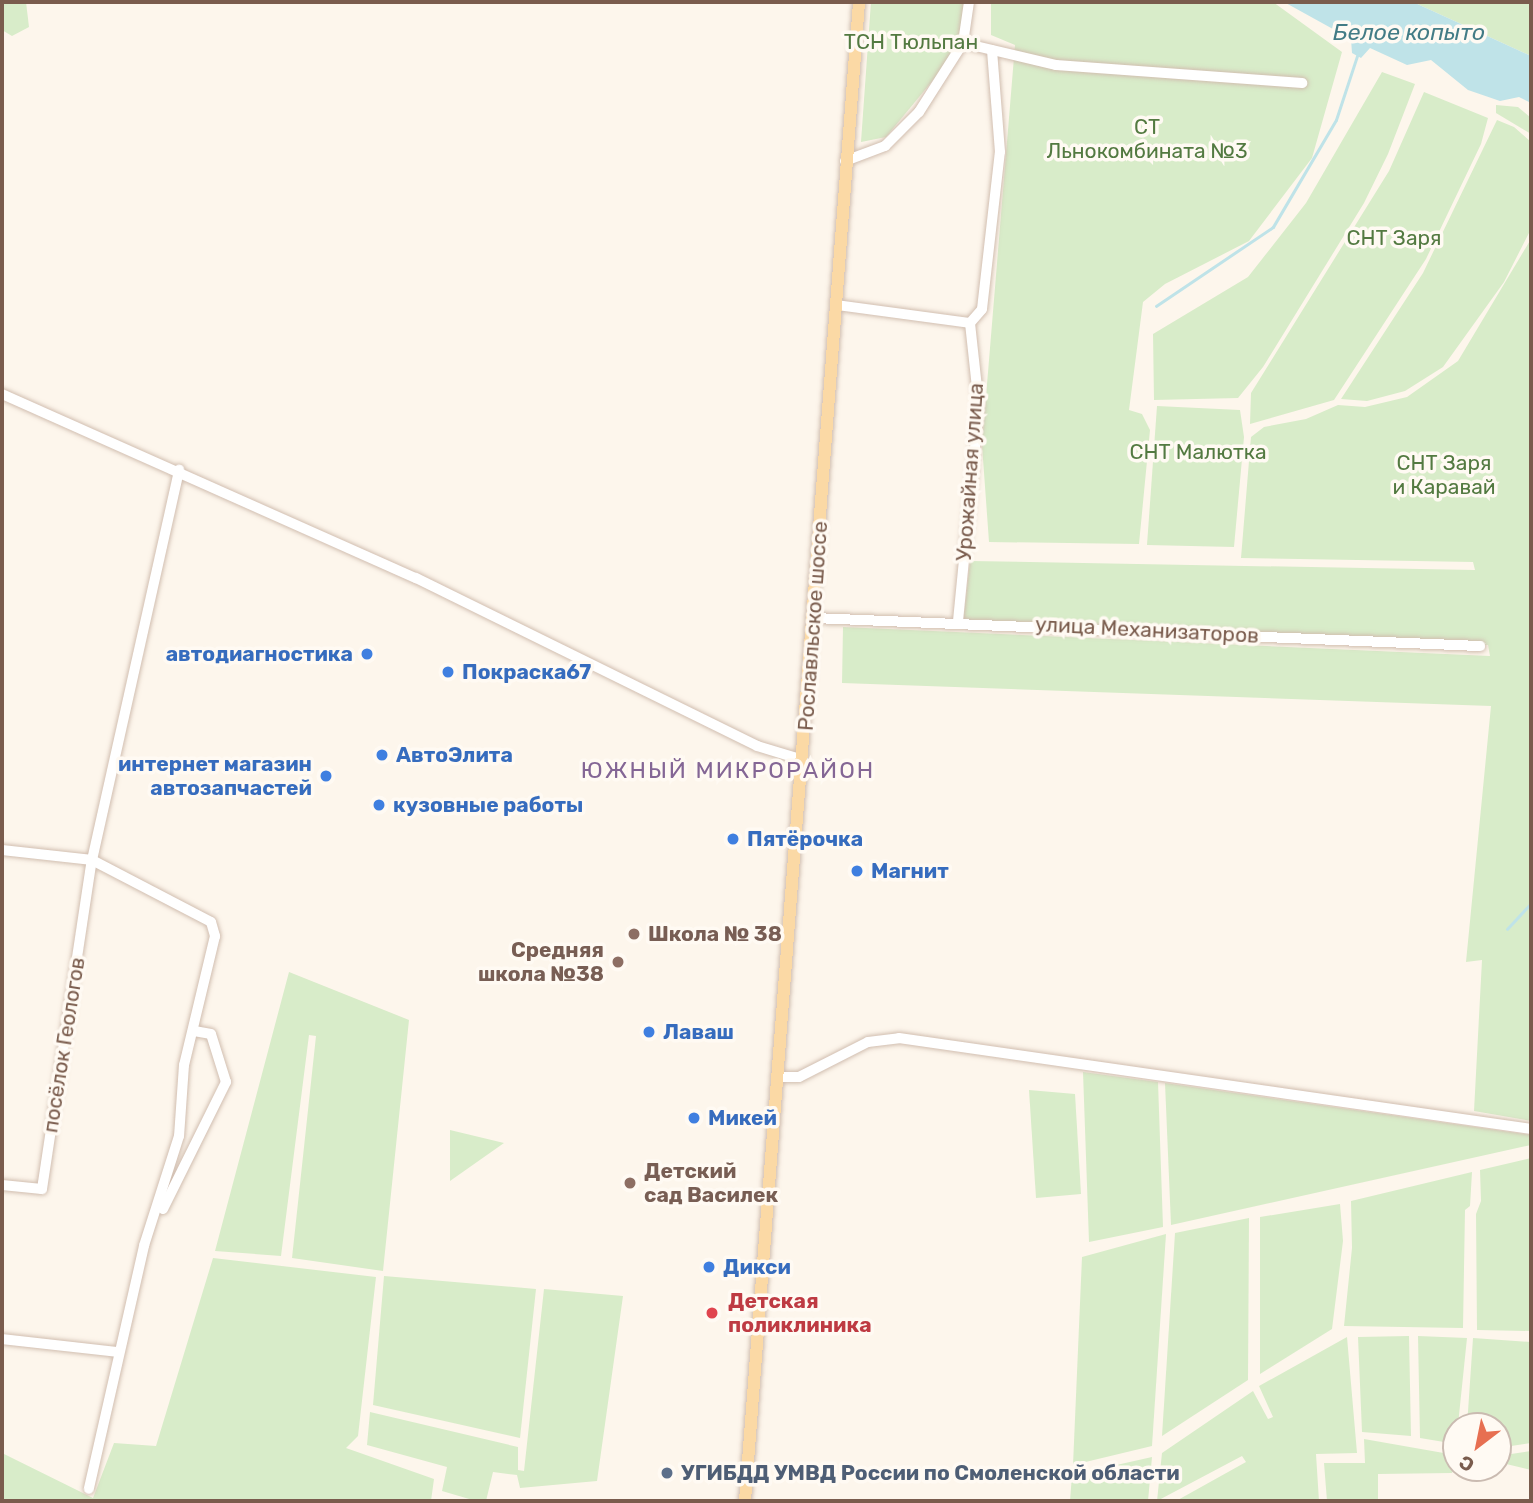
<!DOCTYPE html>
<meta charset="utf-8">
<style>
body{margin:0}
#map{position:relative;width:1533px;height:1503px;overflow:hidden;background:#fdf6ec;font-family:Rubik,sans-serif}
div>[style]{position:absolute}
.green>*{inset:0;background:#d8ecc9}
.water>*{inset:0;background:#bfe3e8}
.stream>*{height:2.5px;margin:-1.25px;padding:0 1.25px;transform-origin:1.25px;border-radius:1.25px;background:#bfe3e8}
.roads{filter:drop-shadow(0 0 2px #d1beb0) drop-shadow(0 0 2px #d1beb0)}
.minor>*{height:10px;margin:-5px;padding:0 5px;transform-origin:5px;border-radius:5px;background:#fff}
.major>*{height:12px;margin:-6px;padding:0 6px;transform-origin:6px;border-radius:6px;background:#fbd9a5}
.dots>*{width:19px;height:19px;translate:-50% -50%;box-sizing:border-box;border:4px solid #fffaf3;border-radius:50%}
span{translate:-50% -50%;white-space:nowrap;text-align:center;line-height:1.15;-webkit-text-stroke:7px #fffaf3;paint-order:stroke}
.park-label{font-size:21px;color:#537a41}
.street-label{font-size:21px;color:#7a5c4d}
.shop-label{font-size:21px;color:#366cbe;font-weight:700}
.right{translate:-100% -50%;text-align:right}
.left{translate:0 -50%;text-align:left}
.education-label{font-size:21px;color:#785e54;font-weight:700}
.health-label{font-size:21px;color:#be3a42;font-weight:700}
.service-label{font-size:21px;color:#4e5e75;font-weight:700}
.water-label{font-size:23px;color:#437c86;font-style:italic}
.neighbourhood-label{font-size:23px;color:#846695;letter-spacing:2px}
.frame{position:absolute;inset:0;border:4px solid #7a5c4d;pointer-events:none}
.north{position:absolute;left:1442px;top:1412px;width:70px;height:70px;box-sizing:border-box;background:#fffaf3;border:2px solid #cabbb1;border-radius:50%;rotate:212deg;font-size:19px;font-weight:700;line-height:28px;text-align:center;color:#7a5c4d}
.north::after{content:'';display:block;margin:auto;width:24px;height:32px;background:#e76f51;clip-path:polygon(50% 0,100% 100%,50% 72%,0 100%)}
</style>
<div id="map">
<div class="green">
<i style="clip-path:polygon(2px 2px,26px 2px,29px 27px,12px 36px,2px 30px)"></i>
<i style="clip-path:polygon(871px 2px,967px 2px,953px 56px,886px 137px,861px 142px)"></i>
<i style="clip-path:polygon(991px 2px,1273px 2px,1342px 52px,1312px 158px,1249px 241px,1165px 284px,1143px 302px,1129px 410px,1142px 414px,1150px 430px,1139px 544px,989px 542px,982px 445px,1015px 45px,991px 35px)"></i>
<i style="clip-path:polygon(1413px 2px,1531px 2px,1531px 56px)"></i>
<i style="clip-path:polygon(1382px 72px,1415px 84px,1388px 154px,1364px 203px,1263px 367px,1238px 398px,1154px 400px,1153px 334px,1248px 277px,1306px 203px)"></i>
<i style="clip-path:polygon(1424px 92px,1488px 118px,1481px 144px,1426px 259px,1334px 400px,1250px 424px,1251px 393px,1389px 171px)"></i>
<i style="clip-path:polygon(1496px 105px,1518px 107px,1531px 118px,1531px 134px,1496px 113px)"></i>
<i style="clip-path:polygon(1497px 120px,1514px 127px,1531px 142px,1531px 229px,1504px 282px,1443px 367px,1405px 391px,1367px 401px,1341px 399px,1423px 273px)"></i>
<i style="clip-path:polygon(1531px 239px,1531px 1121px,1474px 1111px,1482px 960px,1466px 962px,1491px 706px,842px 683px,843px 627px,1490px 656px,1488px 645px,963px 624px,970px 561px,1475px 570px,1473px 562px,1241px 558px,1251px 437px,1264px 427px,1306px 419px,1338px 405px,1365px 407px,1407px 397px,1458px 361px)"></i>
<i style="clip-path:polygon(1157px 406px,1240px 410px,1244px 437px,1234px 547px,1147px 545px)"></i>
<i style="clip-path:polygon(289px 972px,409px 1020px,383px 1271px,292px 1258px,316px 1036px,309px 1035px,281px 1256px,215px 1251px)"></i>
<i style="clip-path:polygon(1083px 1072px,1158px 1082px,1163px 1227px,1089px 1242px)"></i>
<i style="clip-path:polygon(1165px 1083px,1531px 1135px,1531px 1145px,1171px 1225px)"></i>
<i style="clip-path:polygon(1029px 1090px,1075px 1094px,1081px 1194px,1036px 1198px)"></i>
<i style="clip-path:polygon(450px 1130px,504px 1143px,450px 1181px)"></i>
<i style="clip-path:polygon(1531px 1158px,1531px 1331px,1477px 1330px,1476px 1214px,1481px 1201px,1480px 1170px)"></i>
<i style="clip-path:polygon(1472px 1172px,1470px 1206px,1465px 1210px,1463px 1328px,1344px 1326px,1352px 1248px,1351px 1201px)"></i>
<i style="clip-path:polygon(1340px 1204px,1343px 1241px,1332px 1329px,1260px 1374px,1260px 1217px)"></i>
<i style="clip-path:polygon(1249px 1218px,1248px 1380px,1162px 1436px,1175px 1233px)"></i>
<i style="clip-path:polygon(1166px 1234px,1152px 1446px,1073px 1465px,1082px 1257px)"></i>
<i style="clip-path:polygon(213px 1258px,376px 1277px,358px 1436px,346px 1448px,434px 1479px,431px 1501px,2px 1501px,2px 1453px,93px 1498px,114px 1443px,156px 1446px)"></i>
<i style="clip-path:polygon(384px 1276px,536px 1289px,520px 1438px,373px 1405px)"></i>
<i style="clip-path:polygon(544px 1289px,623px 1296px,597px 1481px,520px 1488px,517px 1475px,493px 1472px,486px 1501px,476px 1501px,442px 1491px,447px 1467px,367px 1445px,370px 1412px,518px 1447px,518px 1470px,524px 1471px)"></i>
<i style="clip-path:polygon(1409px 1336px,1411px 1436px,1362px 1432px,1358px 1337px)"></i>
<i style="clip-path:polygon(1418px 1336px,1467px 1338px,1456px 1444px,1420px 1438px)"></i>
<i style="clip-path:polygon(1347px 1337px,1357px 1453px,1316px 1454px,1319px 1501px,1176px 1501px,1246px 1462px,1242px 1456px,1157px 1501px,1162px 1453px,1253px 1391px,1268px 1419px,1273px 1417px,1259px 1386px)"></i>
<i style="clip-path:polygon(1473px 1338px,1531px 1342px,1531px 1443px,1498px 1448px,1498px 1426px,1467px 1426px)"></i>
<i style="clip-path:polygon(1364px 1439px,1455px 1455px,1452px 1473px,1378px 1474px,1378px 1501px,1327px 1501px,1324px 1463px,1365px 1463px)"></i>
<i style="clip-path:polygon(1531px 1451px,1531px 1470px,1498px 1462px,1498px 1456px)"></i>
<i style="clip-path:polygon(1152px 1457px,1148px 1501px,1070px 1501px,1072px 1475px)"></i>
</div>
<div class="water">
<i style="clip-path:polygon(1284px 2px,1413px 2px,1531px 56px,1531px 103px,1519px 97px,1500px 101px,1468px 90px,1431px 60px,1407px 65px,1370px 48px,1361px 58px,1352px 53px,1351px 39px)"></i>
</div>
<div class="stream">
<i style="left:1156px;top:306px;width:141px;rotate:-34deg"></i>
<i style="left:1273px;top:227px;width:124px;rotate:-59.5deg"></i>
<i style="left:1336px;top:120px;width:71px;rotate:-71.8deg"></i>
<i style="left:1507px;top:929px;width:35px;rotate:-47deg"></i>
</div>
<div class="roads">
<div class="minor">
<i style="left:963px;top:43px;width:96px;rotate:13.3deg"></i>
<i style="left:1056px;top:65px;width:247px;rotate:4.2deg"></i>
<i style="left:845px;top:161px;width:43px;rotate:-20.6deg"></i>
<i style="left:885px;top:146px;width:48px;rotate:-45deg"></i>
<i style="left:919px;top:112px;width:82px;rotate:-57.5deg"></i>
<i style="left:963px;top:43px;width:41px;rotate:-81.7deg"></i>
<i style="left:837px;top:305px;width:134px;rotate:7.7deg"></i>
<i style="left:2px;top:394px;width:453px;rotate:24deg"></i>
<i style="left:416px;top:578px;width:380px;rotate:26.2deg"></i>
<i style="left:757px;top:746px;width:48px;rotate:16.9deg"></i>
<i style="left:814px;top:618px;width:667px;rotate:2.41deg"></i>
<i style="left:958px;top:621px;width:216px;rotate:-84.4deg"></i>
<i style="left:979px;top:406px;width:83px;rotate:-96.2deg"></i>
<i style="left:970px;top:323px;width:18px;rotate:-49deg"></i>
<i style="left:982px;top:309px;width:158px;rotate:-83.5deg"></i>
<i style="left:1000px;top:152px;width:102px;rotate:-94.5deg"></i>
<i style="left:2px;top:850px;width:91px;rotate:6.3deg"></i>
<i style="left:92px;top:860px;width:134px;rotate:27.5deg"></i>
<i style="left:211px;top:922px;width:15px;rotate:74deg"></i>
<i style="left:215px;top:936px;width:133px;rotate:103.5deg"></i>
<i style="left:184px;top:1065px;width:71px;rotate:94deg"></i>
<i style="left:179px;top:1136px;width:115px;rotate:107.7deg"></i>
<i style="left:144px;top:1246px;width:249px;rotate:102.8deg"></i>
<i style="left:777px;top:1077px;width:22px"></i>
<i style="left:799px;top:1077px;width:77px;rotate:-26.9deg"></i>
<i style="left:868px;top:1042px;width:31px;rotate:-7deg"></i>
<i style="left:899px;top:1038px;width:639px;rotate:8.19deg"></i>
<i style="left:2px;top:1185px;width:40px;rotate:5.7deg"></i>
<i style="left:42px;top:1189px;width:333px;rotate:-81.4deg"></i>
<i style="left:92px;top:860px;width:400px;rotate:-77.4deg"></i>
<i style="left:163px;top:1209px;width:142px;rotate:-63.6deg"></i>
<i style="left:226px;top:1082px;width:50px;rotate:-107.4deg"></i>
<i style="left:211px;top:1034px;width:17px;rotate:-170deg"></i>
<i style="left:2px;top:1339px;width:117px;rotate:6.4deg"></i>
</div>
<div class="major">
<i style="left:745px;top:1501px;width:1503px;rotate:-85.65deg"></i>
</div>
</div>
<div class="dots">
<i style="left:367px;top:654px;background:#3f7fe0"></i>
<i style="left:448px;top:672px;background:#3f7fe0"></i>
<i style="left:382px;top:755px;background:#3f7fe0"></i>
<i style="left:326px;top:776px;background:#3f7fe0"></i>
<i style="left:379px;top:805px;background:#3f7fe0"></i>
<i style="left:733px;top:839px;background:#3f7fe0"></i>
<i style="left:857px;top:871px;background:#3f7fe0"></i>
<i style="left:634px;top:934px;background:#8d6e63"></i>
<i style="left:618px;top:962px;background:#8d6e63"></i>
<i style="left:649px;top:1032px;background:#3f7fe0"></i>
<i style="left:694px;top:1118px;background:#3f7fe0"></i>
<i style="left:630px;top:1183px;background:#8d6e63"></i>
<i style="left:709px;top:1267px;background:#3f7fe0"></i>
<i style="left:712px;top:1313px;background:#e0444e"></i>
<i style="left:667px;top:1473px;background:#5c6f8a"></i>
</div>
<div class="park-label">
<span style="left:911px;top:42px">ТСН Тюльпан</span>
<span style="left:1147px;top:139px">СТ<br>Льнокомбината №3</span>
<span style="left:1394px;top:238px">СНТ Заря</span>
<span style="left:1198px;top:452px">СНТ Малютка</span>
<span style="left:1444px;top:475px">СНТ Заря<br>и Каравай</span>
</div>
<div class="street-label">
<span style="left:970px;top:472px;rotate:-86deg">Урожайная улица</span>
<span style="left:813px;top:626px;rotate:-86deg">Рославльское шоссе</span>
<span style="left:1147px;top:630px;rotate:3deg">улица Механизаторов</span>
<span style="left:64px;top:1045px;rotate:-81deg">посёлок Геологов</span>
</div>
<div class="shop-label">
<span class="right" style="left:353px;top:654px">автодиагностика</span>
<span class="left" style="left:462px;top:672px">Покраска67</span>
<span class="left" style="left:396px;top:755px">АвтоЭлита</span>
<span class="right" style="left:312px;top:776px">интернет магазин<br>автозапчастей</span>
<span class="left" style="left:393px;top:805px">кузовные работы</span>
<span class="left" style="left:747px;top:839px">Пятёрочка</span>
<span class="left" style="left:871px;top:871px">Магнит</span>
<span class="left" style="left:663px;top:1032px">Лаваш</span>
<span class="left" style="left:708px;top:1118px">Микей</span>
<span class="left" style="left:723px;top:1267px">Дикси</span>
</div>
<div class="education-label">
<span class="left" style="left:648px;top:934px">Школа № 38</span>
<span class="right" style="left:604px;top:962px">Средняя<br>школа №38</span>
<span class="left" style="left:644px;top:1183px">Детский<br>сад Василек</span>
</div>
<div class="health-label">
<span class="left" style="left:728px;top:1313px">Детская<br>поликлиника</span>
</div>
<div class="service-label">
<span class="left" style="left:681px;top:1473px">УГИБДД УМВД России по Смоленской области</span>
</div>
<div class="water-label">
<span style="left:1409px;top:32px">Белое копыто</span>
</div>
<div class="neighbourhood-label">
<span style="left:728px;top:770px">ЮЖНЫЙ МИКРОРАЙОН</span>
</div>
<div class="frame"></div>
<div class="north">С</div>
</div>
